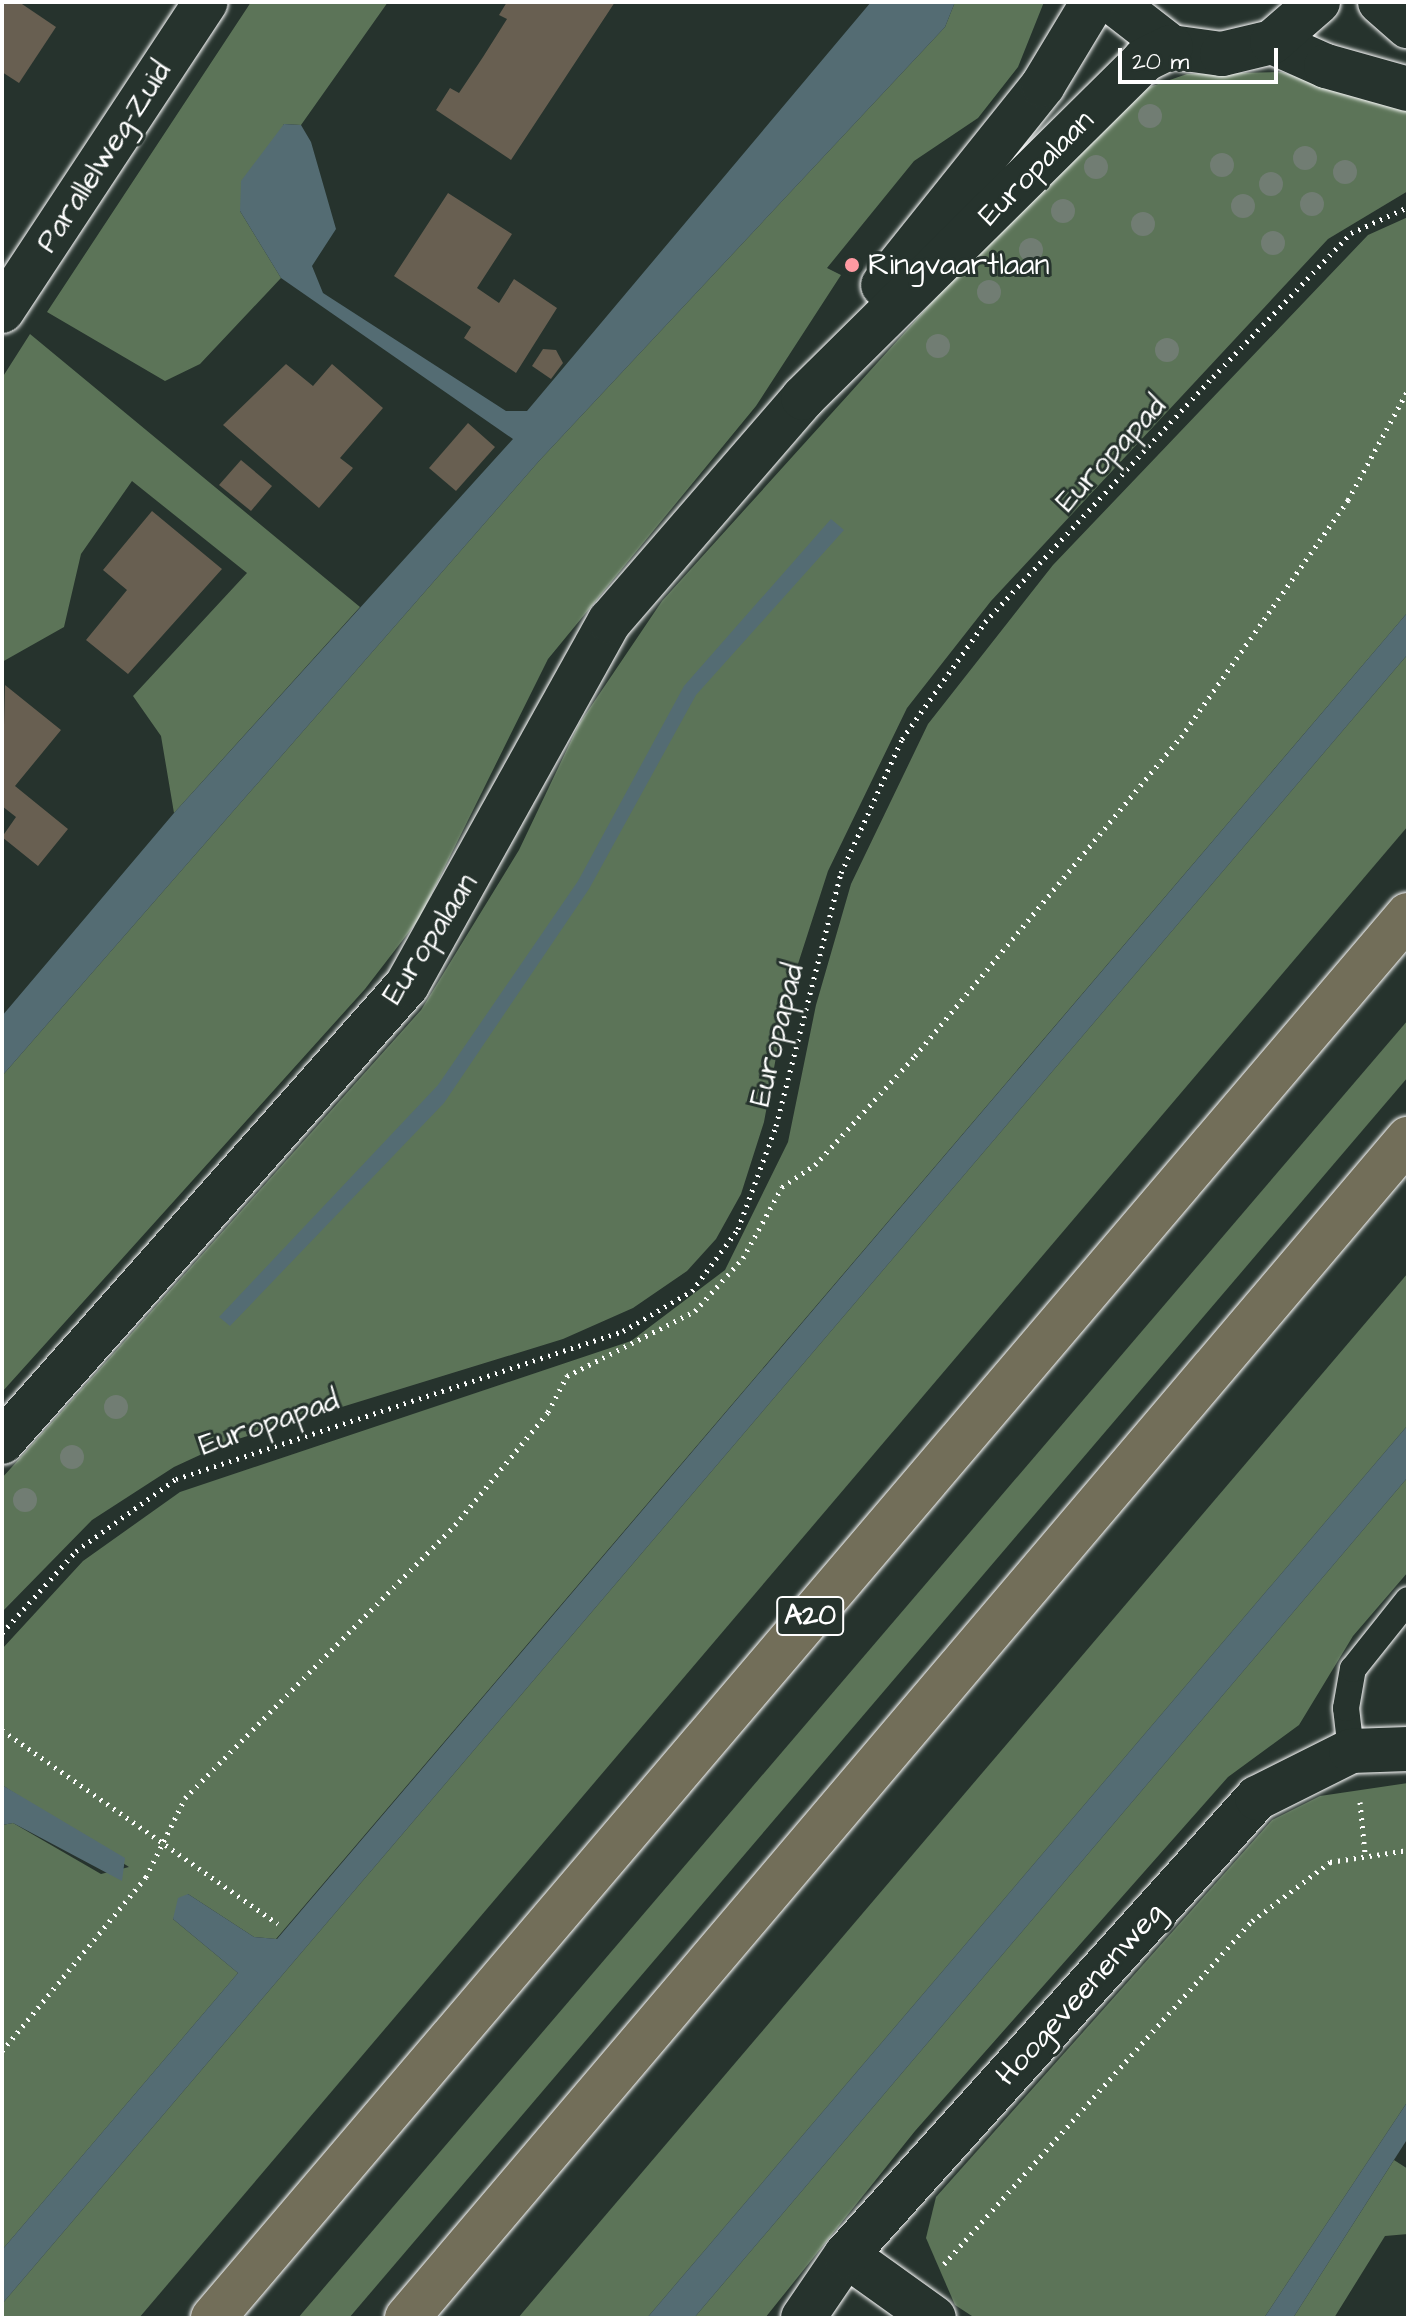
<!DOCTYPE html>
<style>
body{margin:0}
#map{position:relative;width:1410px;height:2320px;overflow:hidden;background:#26332d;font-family:"Architects Daughter",sans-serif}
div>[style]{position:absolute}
.green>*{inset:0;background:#5c7458}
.water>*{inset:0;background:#546c73}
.building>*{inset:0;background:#685f51}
.path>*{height:5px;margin-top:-2.5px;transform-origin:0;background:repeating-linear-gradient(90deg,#fff 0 2px,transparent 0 8px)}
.roads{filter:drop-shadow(0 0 2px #fff) drop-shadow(0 0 2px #fff)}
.service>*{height:26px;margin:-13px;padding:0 13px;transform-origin:13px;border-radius:13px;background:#26332d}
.minor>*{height:44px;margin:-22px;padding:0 22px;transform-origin:22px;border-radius:22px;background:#26332d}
.secondary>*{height:44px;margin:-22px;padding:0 22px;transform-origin:22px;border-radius:22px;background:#26332d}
.motorway>*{height:44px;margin:-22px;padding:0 22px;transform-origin:22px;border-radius:22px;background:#726e59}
.trees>*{width:24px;height:24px;margin:-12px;border-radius:50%;background:#717d73}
.dots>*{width:22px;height:22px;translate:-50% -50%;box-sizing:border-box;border:4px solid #26332d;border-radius:50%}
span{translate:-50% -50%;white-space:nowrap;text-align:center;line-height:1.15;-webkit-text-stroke:6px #26332d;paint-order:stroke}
.shield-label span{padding:2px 6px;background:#26332d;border:2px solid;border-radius:6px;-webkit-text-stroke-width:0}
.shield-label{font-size:28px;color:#fff;font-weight:700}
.street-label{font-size:30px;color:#fff}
.poi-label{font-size:30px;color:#fff}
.left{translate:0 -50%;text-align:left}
.frame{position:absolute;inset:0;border:4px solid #fff;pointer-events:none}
.scale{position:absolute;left:1118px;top:48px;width:160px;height:36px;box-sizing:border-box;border:4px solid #fff;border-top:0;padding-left:10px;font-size:24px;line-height:28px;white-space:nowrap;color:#fff;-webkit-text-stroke:6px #26332d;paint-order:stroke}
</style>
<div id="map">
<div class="green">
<i style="clip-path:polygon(251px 2px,388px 2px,301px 125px,284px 124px,240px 211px,281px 278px,200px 364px,165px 381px,47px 312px)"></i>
<i style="clip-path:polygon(955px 2px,1044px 2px,1018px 67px,978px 118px,914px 161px,827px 268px,841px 275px,756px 406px,548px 659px,419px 919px,365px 989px,2px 1392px,2px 1076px,539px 461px,945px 27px)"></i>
<i style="clip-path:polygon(1281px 72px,1408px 108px,1408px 191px,1328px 239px,991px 601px,907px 708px,828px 871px,787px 998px,764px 1122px,741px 1194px,716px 1239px,687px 1271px,633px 1308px,563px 1339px,228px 1442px,174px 1467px,92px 1520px,2px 1612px,2px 1478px,421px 1010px,519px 850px,579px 724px,662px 601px,972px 258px,1138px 91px,1187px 74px)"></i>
<i style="clip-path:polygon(1408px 217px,1408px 612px,276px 1939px,254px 1937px,188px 1894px,173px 1919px,238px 1973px,2px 2250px,2px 1825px,13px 1823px,101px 1874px,129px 1867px,2px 1785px,2px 1649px,83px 1561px,180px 1492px,631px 1341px,725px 1270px,788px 1142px,816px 1005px,851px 884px,928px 724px,1053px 565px,1368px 235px)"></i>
<i style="clip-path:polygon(30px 334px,360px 607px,174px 813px,161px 736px,133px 696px,247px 573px,132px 481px,81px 554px,64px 627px,2px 662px,2px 378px)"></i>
<i style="clip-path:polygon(1408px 654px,1408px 826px,139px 2318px,2px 2318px,2px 2304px)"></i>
<i style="clip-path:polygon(1408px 1020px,1408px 1077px,349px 2318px,298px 2318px)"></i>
<i style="clip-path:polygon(1408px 1273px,1408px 1425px,647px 2318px,518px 2318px)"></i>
<i style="clip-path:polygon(1408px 1477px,1408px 1572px,1353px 1636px,1299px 1725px,1228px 1777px,915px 2131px,765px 2318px,694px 2318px)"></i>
<i style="clip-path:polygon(1408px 1783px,1408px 2101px,1264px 2318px,975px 2318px,955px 2305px,926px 2238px,936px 2197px,1272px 1820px,1320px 1796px)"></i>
<i style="clip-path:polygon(1394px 2160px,1408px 2169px,1408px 2234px,1385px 2236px,1334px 2318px,1293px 2318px)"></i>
</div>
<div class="water">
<i style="clip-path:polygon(871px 2px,955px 2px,945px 27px,539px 461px,2px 1076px,2px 1016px,174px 813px,513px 439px,281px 278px,240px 211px,241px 181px,284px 124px,301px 125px,311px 142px,336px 229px,312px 266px,323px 293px,506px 411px,527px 411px)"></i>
<i style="clip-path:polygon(831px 519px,844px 530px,696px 695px,589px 889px,444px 1103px,230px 1326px,219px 1317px,438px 1085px,578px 881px,684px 686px)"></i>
<i style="clip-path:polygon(1408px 612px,1408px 654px,2px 2304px,2px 2250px,238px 1973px,173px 1919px,178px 1898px,188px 1894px,254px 1937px,277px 1939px)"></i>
<i style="clip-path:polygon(1408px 1425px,1408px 1477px,694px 2318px,647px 2318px)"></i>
<i style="clip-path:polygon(2px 1785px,125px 1858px,122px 1881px,13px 1823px,2px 1825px)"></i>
<i style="clip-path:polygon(1408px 2101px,1408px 2138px,1293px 2318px,1264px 2318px)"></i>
</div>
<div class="building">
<i style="clip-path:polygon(2px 2px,19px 2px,56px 27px,19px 83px,2px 72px)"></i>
<i style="clip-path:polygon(507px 2px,615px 2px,511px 160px,436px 110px,450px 88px,459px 93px,483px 57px,507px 19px,499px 15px)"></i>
<i style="clip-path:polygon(448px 193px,512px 234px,477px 288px,499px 303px,514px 279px,557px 308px,516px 373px,464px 338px,471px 327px,394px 276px)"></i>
<i style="clip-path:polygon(543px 349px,556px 350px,563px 363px,551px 379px,532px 366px)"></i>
<i style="clip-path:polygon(286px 364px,313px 386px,332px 364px,383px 408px,340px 458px,353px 468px,319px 508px,223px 425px)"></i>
<i style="clip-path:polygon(468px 423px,495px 447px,456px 491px,429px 468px)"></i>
<i style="clip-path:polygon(241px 460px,272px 486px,251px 511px,219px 485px)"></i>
<i style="clip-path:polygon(152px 511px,222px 569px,128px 674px,86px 640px,127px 590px,103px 570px)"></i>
<i style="clip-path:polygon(5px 685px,61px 730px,15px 786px,68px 829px,38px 866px,2px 837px,16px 817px,2px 806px)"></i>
</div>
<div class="path">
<i style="left:2px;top:1633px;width:110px;rotate:-47.9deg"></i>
<i style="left:76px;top:1551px;width:123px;rotate:-35.8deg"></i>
<i style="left:176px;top:1479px;width:471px;rotate:-18.3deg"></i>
<i style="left:623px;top:1331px;width:80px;rotate:-30.1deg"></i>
<i style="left:692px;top:1291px;width:77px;rotate:-53.4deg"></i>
<i style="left:738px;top:1229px;width:110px;rotate:-69.7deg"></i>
<i style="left:776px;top:1126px;width:261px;rotate:-75.6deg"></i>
<i style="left:841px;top:873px;width:147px;rotate:-65.5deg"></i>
<i style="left:902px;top:739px;width:143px;rotate:-54.6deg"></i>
<i style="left:985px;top:622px;width:335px;rotate:-47.1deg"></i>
<i style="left:1213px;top:377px;width:199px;rotate:-46.2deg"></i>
<i style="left:1351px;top:233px;width:63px;rotate:-24.5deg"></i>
<i style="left:2px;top:1730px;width:337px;rotate:35.1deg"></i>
<i style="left:1360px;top:1802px;width:51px;rotate:84.4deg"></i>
<i style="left:2px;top:2051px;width:226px;rotate:-50.4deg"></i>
<i style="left:146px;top:1877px;width:88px;rotate:-63.7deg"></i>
<i style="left:185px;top:1798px;width:384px;rotate:-45.3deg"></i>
<i style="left:455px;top:1525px;width:146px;rotate:-50.5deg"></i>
<i style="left:548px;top:1412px;width:41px;rotate:-62.2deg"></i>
<i style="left:567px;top:1376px;width:144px;rotate:-26.9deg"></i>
<i style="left:695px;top:1311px;width:72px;rotate:-47.8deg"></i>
<i style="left:743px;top:1258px;width:81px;rotate:-61.2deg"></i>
<i style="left:782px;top:1187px;width:40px;rotate:-34deg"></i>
<i style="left:815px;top:1165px;width:148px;rotate:-47.5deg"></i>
<i style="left:915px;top:1056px;width:415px;rotate:-50.2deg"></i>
<i style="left:1181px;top:737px;width:290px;rotate:-54.8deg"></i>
<i style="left:1348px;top:500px;width:125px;rotate:-61.4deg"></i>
<i style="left:944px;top:2264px;width:461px;rotate:-48.1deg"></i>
<i style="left:1252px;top:1921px;width:98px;rotate:-37.1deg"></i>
<i style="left:1330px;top:1862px;width:79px;rotate:-8.7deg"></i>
</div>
<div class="roads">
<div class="service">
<i style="left:1351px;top:1751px;width:43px;rotate:-96.6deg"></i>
<i style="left:1346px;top:1708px;width:40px;rotate:-80deg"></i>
<i style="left:1353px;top:1669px;width:88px;rotate:-51.4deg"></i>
</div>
<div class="minor">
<i style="left:1380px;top:2px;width:37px;rotate:41deg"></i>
<i style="left:1272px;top:42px;width:59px;rotate:24deg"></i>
<i style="left:1326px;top:66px;width:85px;rotate:15.7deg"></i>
<i style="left:2px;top:311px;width:370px;rotate:-56.6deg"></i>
<i style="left:846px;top:2255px;width:108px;rotate:35.6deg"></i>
<i style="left:803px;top:2318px;width:76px;rotate:-55.7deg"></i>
<i style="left:846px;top:2255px;width:615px;rotate:-48.03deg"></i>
<i style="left:1257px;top:1798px;width:105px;rotate:-26.6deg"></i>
<i style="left:1351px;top:1751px;width:57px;rotate:-2deg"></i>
</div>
<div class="secondary">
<i style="left:1113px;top:2px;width:73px;rotate:37.8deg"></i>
<i style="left:1171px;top:47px;width:51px;rotate:7.8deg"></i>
<i style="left:1222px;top:54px;width:51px;rotate:-13.5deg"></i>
<i style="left:1272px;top:42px;width:61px;rotate:-41deg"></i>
<i style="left:883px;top:285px;width:256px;rotate:-51.3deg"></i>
<i style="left:1043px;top:85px;width:97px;rotate:-58.9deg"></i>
<i style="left:2px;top:1442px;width:611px;rotate:-48.45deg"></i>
<i style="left:407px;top:985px;width:417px;rotate:-60.9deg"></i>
<i style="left:610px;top:621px;width:295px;rotate:-49.1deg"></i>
<i style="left:803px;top:398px;width:480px;rotate:-44.7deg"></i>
<i style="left:1144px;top:60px;width:30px;rotate:-26deg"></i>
</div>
<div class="motorway">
<i style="left:213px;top:2318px;width:1843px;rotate:-49.58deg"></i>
<i style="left:407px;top:2318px;width:1547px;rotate:-49.67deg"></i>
</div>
</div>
<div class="trees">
<i style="left:1150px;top:116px"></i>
<i style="left:1305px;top:158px"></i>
<i style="left:1222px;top:165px"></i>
<i style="left:1096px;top:167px"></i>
<i style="left:1345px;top:172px"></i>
<i style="left:1271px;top:184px"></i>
<i style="left:1312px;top:204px"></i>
<i style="left:1243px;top:206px"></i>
<i style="left:1063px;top:211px"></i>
<i style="left:1143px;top:224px"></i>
<i style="left:1273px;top:243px"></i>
<i style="left:1031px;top:250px"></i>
<i style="left:989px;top:292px"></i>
<i style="left:938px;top:346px"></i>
<i style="left:1167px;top:350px"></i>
<i style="left:116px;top:1407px"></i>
<i style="left:72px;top:1457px"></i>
<i style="left:25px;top:1500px"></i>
</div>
<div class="dots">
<i style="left:852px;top:265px;background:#ff9aa2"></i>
</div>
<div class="shield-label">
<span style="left:810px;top:1616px">A20</span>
</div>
<div class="street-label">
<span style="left:104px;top:157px;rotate:-57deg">Parallelweg-Zuid</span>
<span style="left:1036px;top:168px;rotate:-45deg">Europalaan</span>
<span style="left:1111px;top:454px;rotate:-47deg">Europapad</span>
<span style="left:430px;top:939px;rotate:-57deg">Europalaan</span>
<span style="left:777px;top:1035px;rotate:-76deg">Europapad</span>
<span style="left:269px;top:1423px;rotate:-19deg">Europapad</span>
<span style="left:1080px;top:1994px;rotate:-48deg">Hoogeveenenweg</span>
</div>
<div class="poi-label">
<span class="left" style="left:868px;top:265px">Ringvaartlaan</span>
</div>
<div class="frame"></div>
<div class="scale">20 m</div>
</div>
